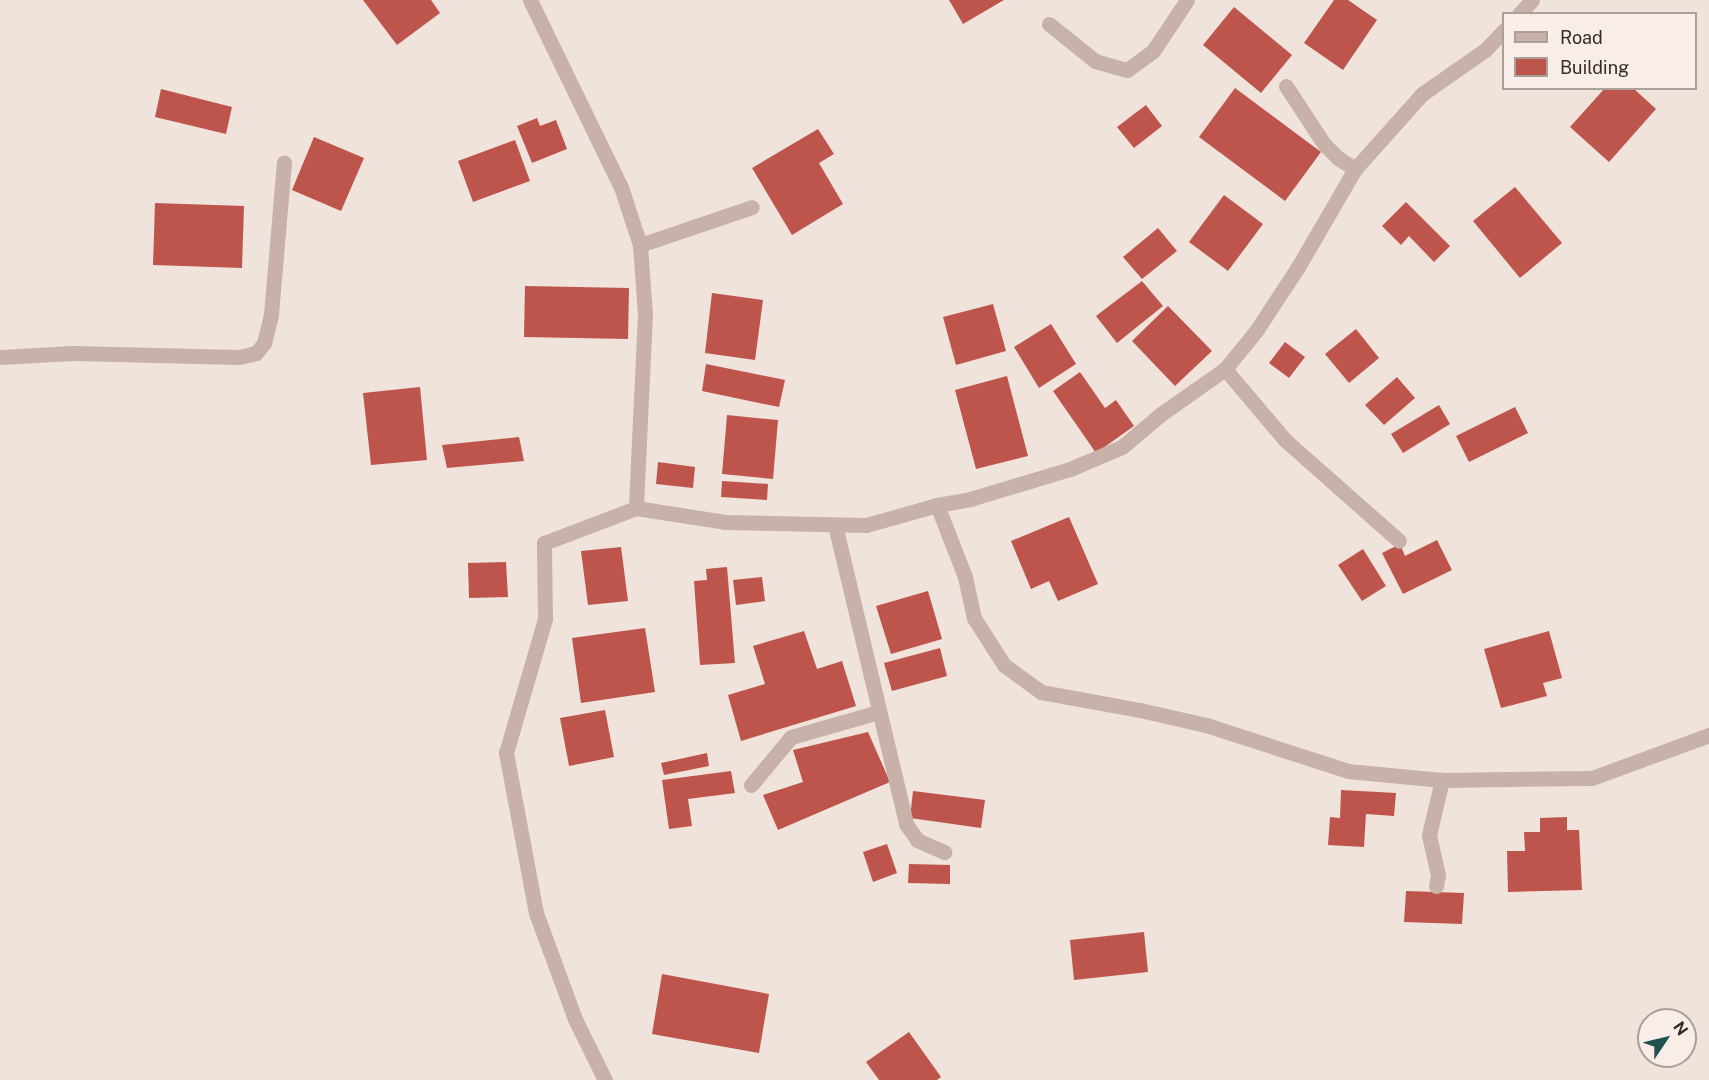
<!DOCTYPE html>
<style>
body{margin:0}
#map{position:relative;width:1709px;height:1080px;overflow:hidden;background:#f0e3db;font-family:"Public Sans",sans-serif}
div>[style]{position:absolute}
.building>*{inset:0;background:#be554c}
.street>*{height:15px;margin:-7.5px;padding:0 7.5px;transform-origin:7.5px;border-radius:7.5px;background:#c7b1a8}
span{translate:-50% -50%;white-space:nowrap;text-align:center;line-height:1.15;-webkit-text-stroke:4.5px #f8eee7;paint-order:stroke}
.legend{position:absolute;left:1502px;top:12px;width:195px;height:78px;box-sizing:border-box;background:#f8eee7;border:2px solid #aaa09b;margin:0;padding:8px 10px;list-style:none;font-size:18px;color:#352a28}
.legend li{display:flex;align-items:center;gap:12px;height:30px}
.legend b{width:30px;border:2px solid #aaa09b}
.north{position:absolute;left:1637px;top:1008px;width:60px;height:60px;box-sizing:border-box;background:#f8eee7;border:2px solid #aaa09b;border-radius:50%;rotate:55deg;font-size:16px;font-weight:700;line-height:24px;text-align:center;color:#352a28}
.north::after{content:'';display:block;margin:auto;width:21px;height:27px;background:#20534f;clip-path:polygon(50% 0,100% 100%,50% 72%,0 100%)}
</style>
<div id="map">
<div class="building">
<i style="clip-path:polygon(363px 0,431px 0,440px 13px,397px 45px)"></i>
<i style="clip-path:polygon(949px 0,1004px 0,963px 24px)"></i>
<i style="clip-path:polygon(1334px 0,1348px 0,1377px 20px,1343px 70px,1304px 43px)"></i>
<i style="clip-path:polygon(1234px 7px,1292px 55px,1261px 93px,1203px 45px)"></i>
<i style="clip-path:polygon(1235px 88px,1321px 152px,1285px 201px,1199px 137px)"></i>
<i style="clip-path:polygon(1605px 88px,1633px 88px,1656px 109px,1609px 162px,1570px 127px)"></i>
<i style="clip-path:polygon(161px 89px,232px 107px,226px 134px,155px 117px)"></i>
<i style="clip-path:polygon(1146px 105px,1162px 126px,1134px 148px,1117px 127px)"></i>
<i style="clip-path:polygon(537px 118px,540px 126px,556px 120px,567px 149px,532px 163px,517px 126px)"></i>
<i style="clip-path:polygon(818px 129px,834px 154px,819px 163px,843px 204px,792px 235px,752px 168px)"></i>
<i style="clip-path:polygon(314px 137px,364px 158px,341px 211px,292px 190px)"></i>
<i style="clip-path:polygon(515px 140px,530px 181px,473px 202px,458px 161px)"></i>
<i style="clip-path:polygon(1515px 187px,1562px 243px,1520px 278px,1473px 221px)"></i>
<i style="clip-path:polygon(1224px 195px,1263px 224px,1228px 271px,1189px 242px)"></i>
<i style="clip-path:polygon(1406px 202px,1450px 246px,1434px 262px,1409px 236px,1401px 245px,1382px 226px)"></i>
<i style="clip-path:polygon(155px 203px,244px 206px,242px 268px,153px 265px)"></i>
<i style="clip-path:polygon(1158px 228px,1177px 251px,1142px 279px,1123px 257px)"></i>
<i style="clip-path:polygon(1142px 281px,1163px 306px,1117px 343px,1096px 316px)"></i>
<i style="clip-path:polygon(525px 286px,629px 288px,628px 339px,524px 337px)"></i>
<i style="clip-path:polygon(712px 293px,763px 300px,755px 360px,705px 353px)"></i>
<i style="clip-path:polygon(993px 304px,1006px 351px,956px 365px,943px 317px)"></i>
<i style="clip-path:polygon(1168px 306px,1212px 351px,1175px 386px,1132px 341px)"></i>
<i style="clip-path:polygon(1051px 324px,1076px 364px,1039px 388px,1014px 347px)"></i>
<i style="clip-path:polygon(1356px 329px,1379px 358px,1349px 383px,1325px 354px)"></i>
<i style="clip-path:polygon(1285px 342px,1305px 357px,1289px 378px,1269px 363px)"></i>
<i style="clip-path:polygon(706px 364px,785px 380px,779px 407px,702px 391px)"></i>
<i style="clip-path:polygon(1080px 372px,1105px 408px,1116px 400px,1134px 426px,1096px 453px,1053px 391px)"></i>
<i style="clip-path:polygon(1007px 376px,1028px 456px,976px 469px,955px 390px)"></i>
<i style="clip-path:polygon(1397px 377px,1415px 398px,1384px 425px,1365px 405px)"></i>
<i style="clip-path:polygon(420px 387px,427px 460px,371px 465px,363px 393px)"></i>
<i style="clip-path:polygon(1439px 405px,1450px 424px,1403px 453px,1391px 434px)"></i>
<i style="clip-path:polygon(1515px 407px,1528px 433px,1469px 462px,1456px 436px)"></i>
<i style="clip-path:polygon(727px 415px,778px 420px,773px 479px,722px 474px)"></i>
<i style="clip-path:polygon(519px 437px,524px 461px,447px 468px,442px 445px)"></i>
<i style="clip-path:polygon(658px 462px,695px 467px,693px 488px,656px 484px)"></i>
<i style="clip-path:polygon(722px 481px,768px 484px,767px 500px,721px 497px)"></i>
<i style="clip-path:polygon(1069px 517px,1098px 584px,1058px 601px,1049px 581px,1031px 589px,1011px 541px)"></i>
<i style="clip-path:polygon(1437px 540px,1452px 570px,1403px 594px,1382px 553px,1400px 544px,1405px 556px)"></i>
<i style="clip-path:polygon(621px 547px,628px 601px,588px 605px,581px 551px)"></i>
<i style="clip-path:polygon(1363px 549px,1386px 586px,1362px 601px,1338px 565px)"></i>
<i style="clip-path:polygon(506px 562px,508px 597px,469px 598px,468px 563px)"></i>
<i style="clip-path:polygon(727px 567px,735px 663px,700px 665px,694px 581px,707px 580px,706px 569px)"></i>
<i style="clip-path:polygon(762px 577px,765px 601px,736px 605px,733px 580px)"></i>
<i style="clip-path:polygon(928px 591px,942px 639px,891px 654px,876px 606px)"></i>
<i style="clip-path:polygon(645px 628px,655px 692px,581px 703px,572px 638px)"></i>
<i style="clip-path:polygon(804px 631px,817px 669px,842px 661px,856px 706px,741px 741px,728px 695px,765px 684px,753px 646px)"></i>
<i style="clip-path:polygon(1549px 631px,1562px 678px,1543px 683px,1547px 696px,1501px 708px,1484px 649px)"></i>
<i style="clip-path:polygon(940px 648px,947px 676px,892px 691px,884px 663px)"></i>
<i style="clip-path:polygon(605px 710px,614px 757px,569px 766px,560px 718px)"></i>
<i style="clip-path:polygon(868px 732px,890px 782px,778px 830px,763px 795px,803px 782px,793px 750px)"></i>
<i style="clip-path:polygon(707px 753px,709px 766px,664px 775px,661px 763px)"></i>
<i style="clip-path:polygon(731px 771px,735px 793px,688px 799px,692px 826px,669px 829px,662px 780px)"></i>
<i style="clip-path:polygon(1341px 790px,1396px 793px,1394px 816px,1366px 814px,1364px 847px,1328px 845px,1330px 817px,1340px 818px)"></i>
<i style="clip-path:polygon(913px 791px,985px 800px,981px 828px,910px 818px)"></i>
<i style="clip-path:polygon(1567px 817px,1567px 830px,1579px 830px,1582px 890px,1508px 892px,1507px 851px,1525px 851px,1524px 832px,1540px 832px,1540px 818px)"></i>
<i style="clip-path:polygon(887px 844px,897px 873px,873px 882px,863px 852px)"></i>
<i style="clip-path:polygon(909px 864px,950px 865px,950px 884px,908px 883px)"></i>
<i style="clip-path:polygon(1406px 891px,1464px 893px,1462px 924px,1404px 922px)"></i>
<i style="clip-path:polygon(1144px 932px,1148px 972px,1074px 980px,1070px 940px)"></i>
<i style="clip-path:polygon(662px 974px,769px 994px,759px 1053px,652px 1034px)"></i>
<i style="clip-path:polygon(909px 1032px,941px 1077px,937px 1080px,879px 1080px,866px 1062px)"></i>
</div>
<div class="street">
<i style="left:530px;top:0;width:208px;rotate:64.1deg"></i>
<i style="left:621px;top:187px;width:61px;rotate:71.9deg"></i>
<i style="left:640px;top:245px;width:69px;rotate:85.9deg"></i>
<i style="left:645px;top:314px;width:194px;rotate:92.7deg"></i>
<i style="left:1519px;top:14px;width:19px;rotate:-47deg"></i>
<i style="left:1049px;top:24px;width:59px;rotate:38.8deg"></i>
<i style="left:1095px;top:61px;width:33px;rotate:16deg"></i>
<i style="left:1127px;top:70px;width:32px;rotate:-36deg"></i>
<i style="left:1153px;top:51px;width:61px;rotate:-56.3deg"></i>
<i style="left:1286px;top:86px;width:69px;rotate:56.8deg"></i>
<i style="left:1324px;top:144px;width:20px;rotate:45deg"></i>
<i style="left:1338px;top:158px;width:20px;rotate:33deg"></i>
<i style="left:640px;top:245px;width:118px;rotate:-18.7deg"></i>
<i style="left:0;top:357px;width:73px;rotate:-3.1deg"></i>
<i style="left:73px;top:353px;width:166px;rotate:1.4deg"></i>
<i style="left:239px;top:357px;width:17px;rotate:-13deg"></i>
<i style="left:256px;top:353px;width:13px;rotate:-51deg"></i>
<i style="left:264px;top:343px;width:30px;rotate:-76deg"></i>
<i style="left:271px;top:314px;width:152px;rotate:-85.1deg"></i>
<i style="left:1225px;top:369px;width:93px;rotate:49.8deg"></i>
<i style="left:1285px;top:440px;width:152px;rotate:41.5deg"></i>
<i style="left:937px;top:505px;width:77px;rotate:68.7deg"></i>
<i style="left:965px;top:577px;width:42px;rotate:77.6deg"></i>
<i style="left:974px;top:618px;width:56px;rotate:57.4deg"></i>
<i style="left:1004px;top:665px;width:46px;rotate:36.1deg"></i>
<i style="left:1041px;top:692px;width:101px;rotate:10.3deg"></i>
<i style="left:1140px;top:710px;width:68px;rotate:12.8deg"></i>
<i style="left:1206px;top:725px;width:149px;rotate:17.9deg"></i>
<i style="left:1348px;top:771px;width:94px;rotate:5.5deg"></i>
<i style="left:1442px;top:780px;width:150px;rotate:-0.8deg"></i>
<i style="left:1592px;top:778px;width:125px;rotate:-20.2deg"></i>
<i style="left:835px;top:525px;width:307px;rotate:76.6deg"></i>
<i style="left:906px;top:824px;width:19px;rotate:55deg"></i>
<i style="left:917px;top:840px;width:30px;rotate:24deg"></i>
<i style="left:751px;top:785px;width:62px;rotate:-50.2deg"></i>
<i style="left:791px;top:737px;width:91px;rotate:-16deg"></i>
<i style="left:1436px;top:886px;width:11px;rotate:-80deg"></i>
<i style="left:1438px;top:875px;width:41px;rotate:-102.7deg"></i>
<i style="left:1429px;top:835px;width:57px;rotate:-76.7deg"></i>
<i style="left:605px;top:1080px;width:68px;rotate:-116.2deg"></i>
<i style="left:575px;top:1019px;width:113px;rotate:-110.2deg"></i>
<i style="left:536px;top:913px;width:163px;rotate:-100.6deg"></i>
<i style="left:506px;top:753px;width:140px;rotate:-73.8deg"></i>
<i style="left:545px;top:619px;width:76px;rotate:-90.8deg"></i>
<i style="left:544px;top:543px;width:98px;rotate:-20.8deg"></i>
<i style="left:636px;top:508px;width:90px;rotate:8.9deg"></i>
<i style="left:725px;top:522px;width:141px;rotate:1.2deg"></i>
<i style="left:866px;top:525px;width:74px;rotate:-15.7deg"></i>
<i style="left:937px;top:505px;width:34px;rotate:-10deg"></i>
<i style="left:970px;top:499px;width:104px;rotate:-16.7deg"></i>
<i style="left:1070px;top:469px;width:56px;rotate:-22.9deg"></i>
<i style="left:1122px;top:447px;width:51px;rotate:-40.2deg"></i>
<i style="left:1161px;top:414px;width:78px;rotate:-35.1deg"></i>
<i style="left:1225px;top:369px;width:49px;rotate:-50.8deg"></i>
<i style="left:1256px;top:331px;width:77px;rotate:-56.7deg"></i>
<i style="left:1298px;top:267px;width:113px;rotate:-59.8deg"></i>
<i style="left:1355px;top:169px;width:101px;rotate:-48.2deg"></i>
<i style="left:1422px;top:94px;width:77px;rotate:-34.9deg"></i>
<i style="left:1485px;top:50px;width:28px;rotate:-46deg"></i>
</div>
<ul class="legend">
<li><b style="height:8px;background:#c7b1a8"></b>Road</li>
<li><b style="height:16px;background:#be554c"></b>Building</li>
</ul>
<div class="north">N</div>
</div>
